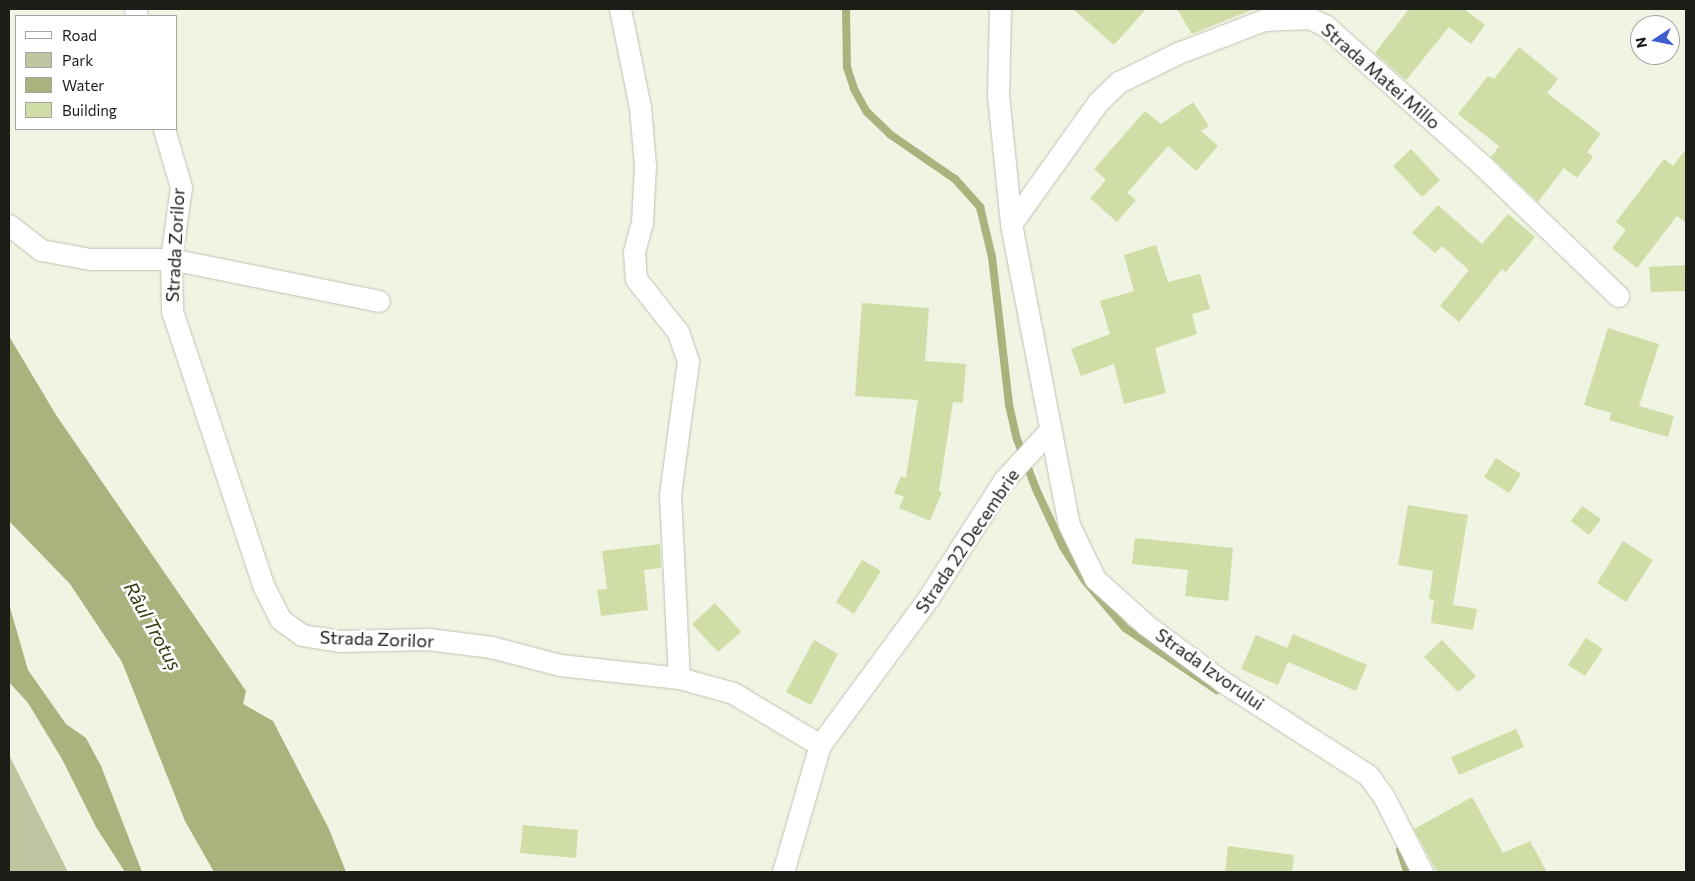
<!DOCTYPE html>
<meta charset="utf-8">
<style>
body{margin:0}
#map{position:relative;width:1695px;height:881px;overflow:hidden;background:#f0f4e3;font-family:Commissioner,sans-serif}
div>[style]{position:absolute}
.green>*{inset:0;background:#bec6a1}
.water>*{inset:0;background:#a8b37e}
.stream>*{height:8px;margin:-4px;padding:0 4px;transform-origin:4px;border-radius:4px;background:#a8b37e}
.building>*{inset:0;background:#d1dda6}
.roads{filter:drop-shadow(0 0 1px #bfc3b2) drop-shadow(0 0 1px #bfc3b2)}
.minor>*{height:21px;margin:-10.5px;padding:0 10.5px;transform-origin:10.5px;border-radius:10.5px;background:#fff}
span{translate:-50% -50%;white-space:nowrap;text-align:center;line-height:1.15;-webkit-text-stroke:5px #fff;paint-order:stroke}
.street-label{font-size:18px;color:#1b1d17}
.water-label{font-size:19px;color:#32390f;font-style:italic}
.frame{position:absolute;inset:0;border:10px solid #1b1d17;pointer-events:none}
.legend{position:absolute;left:15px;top:15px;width:162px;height:115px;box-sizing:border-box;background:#fff;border:1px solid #a4a5a2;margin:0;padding:6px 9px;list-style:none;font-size:15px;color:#1b1d17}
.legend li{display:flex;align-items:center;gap:10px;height:25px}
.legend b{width:25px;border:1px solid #a4a5a2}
.north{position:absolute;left:1630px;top:15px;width:50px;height:50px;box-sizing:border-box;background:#fff;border:1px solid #a4a5a2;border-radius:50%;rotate:259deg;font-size:14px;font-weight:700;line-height:20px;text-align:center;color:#1b1d17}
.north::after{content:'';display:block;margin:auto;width:18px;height:22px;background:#3e5ed0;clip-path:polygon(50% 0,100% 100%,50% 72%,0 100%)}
</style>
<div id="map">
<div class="green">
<i style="clip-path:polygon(9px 755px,68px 872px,9px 872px)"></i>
</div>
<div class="water">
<i style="clip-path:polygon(9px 336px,56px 415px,246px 691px,243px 704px,273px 721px,329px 829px,346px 872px,214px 872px,185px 821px,122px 662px,70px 584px,9px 521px)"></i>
<i style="clip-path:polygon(9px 604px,28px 670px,66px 724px,86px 738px,101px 766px,142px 872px,125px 872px,96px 827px,62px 759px,28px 703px,9px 682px)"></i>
</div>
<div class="stream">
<i style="left:846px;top:9px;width:58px;rotate:89deg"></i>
<i style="left:847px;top:67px;width:23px;rotate:72deg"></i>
<i style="left:854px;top:89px;width:26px;rotate:61deg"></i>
<i style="left:867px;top:112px;width:33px;rotate:44deg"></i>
<i style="left:891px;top:135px;width:78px;rotate:34.5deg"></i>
<i style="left:955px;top:179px;width:38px;rotate:48deg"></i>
<i style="left:980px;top:207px;width:51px;rotate:76.5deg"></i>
<i style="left:992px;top:257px;width:149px;rotate:83.4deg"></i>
<i style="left:1009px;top:405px;width:35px;rotate:77deg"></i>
<i style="left:1017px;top:439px;width:53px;rotate:69.2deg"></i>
<i style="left:1036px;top:489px;width:64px;rotate:65deg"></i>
<i style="left:1063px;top:547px;width:40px;rotate:57.1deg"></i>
<i style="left:1085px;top:581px;width:62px;rotate:49.6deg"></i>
<i style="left:1125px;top:628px;width:111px;rotate:34deg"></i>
<i style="left:1400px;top:850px;width:23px;rotate:72deg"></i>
</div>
<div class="building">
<i style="clip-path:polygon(1073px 9px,1146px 9px,1114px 45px)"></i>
<i style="clip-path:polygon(1177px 9px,1254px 9px,1192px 34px)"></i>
<i style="clip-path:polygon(1409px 9px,1464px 9px,1485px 25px,1471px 44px,1449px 27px,1406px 80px,1375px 53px)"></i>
<i style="clip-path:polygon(1519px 47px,1558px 79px,1547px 93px,1601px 134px,1587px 152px,1593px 157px,1577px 178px,1564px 168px,1538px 202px,1491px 157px,1499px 146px,1458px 114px,1488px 76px,1494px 79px)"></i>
<i style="clip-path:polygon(1193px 102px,1209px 126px,1201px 131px,1218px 146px,1196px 171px,1168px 146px,1127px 193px,1136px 200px,1117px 222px,1090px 198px,1106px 180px,1094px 169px,1145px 111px,1161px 124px)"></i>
<i style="clip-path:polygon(1411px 149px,1440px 180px,1422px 197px,1393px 166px)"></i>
<i style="clip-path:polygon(1686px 149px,1686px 223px,1677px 216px,1637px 268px,1612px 248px,1626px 230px,1616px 222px,1664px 159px,1673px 166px)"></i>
<i style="clip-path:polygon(1438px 205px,1482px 244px,1508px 214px,1535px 237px,1506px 272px,1502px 269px,1459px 322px,1440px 306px,1469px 270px,1442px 246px,1435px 253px,1412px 233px)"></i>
<i style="clip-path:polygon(1156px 245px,1168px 282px,1200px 274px,1210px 309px,1192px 314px,1197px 334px,1155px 348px,1166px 393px,1124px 404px,1114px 364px,1081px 376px,1071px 349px,1110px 334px,1100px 301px,1134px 291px,1124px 255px)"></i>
<i style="clip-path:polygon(1686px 265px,1686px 291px,1651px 292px,1649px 267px)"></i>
<i style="clip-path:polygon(862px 303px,929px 308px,925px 361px,966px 364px,963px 403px,953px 402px,939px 491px,942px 492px,930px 521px,899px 508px,904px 497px,894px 493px,901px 476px,906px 478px,918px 400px,855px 396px)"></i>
<i style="clip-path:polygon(1608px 328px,1659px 344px,1639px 406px,1674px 416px,1668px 437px,1609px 420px,1611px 413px,1584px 405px)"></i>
<i style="clip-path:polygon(1496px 458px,1521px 474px,1509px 493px,1484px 477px)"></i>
<i style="clip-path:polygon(1408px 505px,1468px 515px,1453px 605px,1477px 609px,1473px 630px,1431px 623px,1434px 600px,1429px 599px,1433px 571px,1398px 565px)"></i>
<i style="clip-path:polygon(1582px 506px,1601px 519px,1589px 535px,1571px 521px)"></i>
<i style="clip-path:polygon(1135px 538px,1233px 548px,1228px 601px,1185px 596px,1188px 570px,1132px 564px)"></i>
<i style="clip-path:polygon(1623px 541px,1653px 560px,1626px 602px,1597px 583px)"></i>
<i style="clip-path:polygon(660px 544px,661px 568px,644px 570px,648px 610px,601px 616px,597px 590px,607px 589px,602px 551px)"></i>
<i style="clip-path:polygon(862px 560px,881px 571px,854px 614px,836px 602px)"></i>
<i style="clip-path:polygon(715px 603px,741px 632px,718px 652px,692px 624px)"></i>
<i style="clip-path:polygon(1293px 634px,1367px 665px,1356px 691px,1288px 662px,1278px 685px,1241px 669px,1256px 635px,1287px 648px)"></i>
<i style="clip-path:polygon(1586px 638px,1603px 649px,1585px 676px,1568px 665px)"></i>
<i style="clip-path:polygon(814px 640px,838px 654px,811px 705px,786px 692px)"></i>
<i style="clip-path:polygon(1442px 640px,1476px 676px,1458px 692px,1424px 657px)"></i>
<i style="clip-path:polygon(1516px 729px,1524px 747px,1459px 775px,1451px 757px)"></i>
<i style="clip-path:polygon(1472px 797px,1503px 853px,1530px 841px,1547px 872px,1437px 872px,1414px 829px)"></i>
<i style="clip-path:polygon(523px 825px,578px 830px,576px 858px,520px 853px)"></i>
<i style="clip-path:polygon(1228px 846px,1294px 855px,1292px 872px,1225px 872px)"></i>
</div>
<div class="roads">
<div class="minor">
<i style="left:135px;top:9px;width:7px;rotate:74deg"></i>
<i style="left:620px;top:9px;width:100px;rotate:78.5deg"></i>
<i style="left:640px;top:107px;width:58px;rotate:85.1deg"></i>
<i style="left:645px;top:165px;width:57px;rotate:93deg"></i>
<i style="left:642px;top:222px;width:31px;rotate:105deg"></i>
<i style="left:634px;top:252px;width:27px;rotate:86deg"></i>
<i style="left:636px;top:279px;width:68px;rotate:51.6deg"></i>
<i style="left:678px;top:332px;width:31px;rotate:71deg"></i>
<i style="left:688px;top:361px;width:135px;rotate:97.7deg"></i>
<i style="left:670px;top:495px;width:183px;rotate:87.2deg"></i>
<i style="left:1000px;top:9px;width:86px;rotate:91.3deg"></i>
<i style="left:998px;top:95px;width:130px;rotate:84.2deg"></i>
<i style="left:1011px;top:224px;width:307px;rotate:79.1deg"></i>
<i style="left:1069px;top:525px;width:60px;rotate:64.3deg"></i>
<i style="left:1095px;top:579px;width:69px;rotate:42deg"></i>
<i style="left:1146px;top:625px;width:96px;rotate:36.5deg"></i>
<i style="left:1223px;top:682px;width:172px;rotate:32.7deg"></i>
<i style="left:1368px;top:775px;width:27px;rotate:54deg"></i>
<i style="left:1384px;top:797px;width:84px;rotate:63.1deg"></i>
<i style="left:164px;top:129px;width:60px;rotate:73.7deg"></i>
<i style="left:181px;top:187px;width:73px;rotate:97.9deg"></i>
<i style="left:171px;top:259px;width:52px;rotate:88.9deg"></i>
<i style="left:172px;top:311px;width:289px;rotate:71.6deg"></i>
<i style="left:263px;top:585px;width:38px;rotate:63deg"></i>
<i style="left:280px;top:619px;width:27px;rotate:36deg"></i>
<i style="left:302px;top:635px;width:37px;rotate:9deg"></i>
<i style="left:339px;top:641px;width:89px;rotate:-1.3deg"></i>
<i style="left:428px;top:639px;width:64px;rotate:7.2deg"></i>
<i style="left:491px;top:647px;width:71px;rotate:14.6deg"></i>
<i style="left:560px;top:665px;width:120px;rotate:6.2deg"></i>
<i style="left:679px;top:678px;width:56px;rotate:15.5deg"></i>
<i style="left:733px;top:693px;width:101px;rotate:30.9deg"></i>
<i style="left:1011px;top:224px;width:150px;rotate:-54.5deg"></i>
<i style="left:1098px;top:102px;width:29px;rotate:-44deg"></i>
<i style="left:1119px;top:82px;width:66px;rotate:-26.2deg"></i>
<i style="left:1178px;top:53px;width:92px;rotate:-21deg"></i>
<i style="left:1264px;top:20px;width:45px;rotate:-2.5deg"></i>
<i style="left:1309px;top:18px;width:19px;rotate:25deg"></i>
<i style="left:1326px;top:26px;width:209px;rotate:41.7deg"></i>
<i style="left:1482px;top:165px;width:189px;rotate:43.9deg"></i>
<i style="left:9px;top:225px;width:41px;rotate:38deg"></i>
<i style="left:41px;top:250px;width:50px;rotate:10.4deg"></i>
<i style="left:90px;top:259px;width:81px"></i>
<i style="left:171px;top:259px;width:212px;rotate:11.4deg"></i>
<i style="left:783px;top:872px;width:132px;rotate:-73.8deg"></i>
<i style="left:820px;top:745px;width:184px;rotate:-53.6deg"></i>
<i style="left:929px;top:597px;width:139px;rotate:-57.3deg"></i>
<i style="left:1004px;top:480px;width:67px;rotate:-47.4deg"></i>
</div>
</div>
<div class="street-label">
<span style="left:1381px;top:76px;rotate:41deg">Strada Matei Millo</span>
<span style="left:175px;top:245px;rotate:-87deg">Strada Zorilor</span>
<span style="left:967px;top:541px;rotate:-56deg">Strada 22 Decembrie</span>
<span style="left:377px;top:639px;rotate:2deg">Strada Zorilor</span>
<span style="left:1210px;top:669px;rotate:35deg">Strada Izvorului</span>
</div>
<div class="water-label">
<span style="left:153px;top:626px;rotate:61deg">Râul Trotuș</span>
</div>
<div class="frame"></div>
<ul class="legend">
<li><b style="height:6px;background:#fff"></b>Road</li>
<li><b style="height:14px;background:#bec6a1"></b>Park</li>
<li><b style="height:14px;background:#a8b37e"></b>Water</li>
<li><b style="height:14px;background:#d1dda6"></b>Building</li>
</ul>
<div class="north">N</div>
</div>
